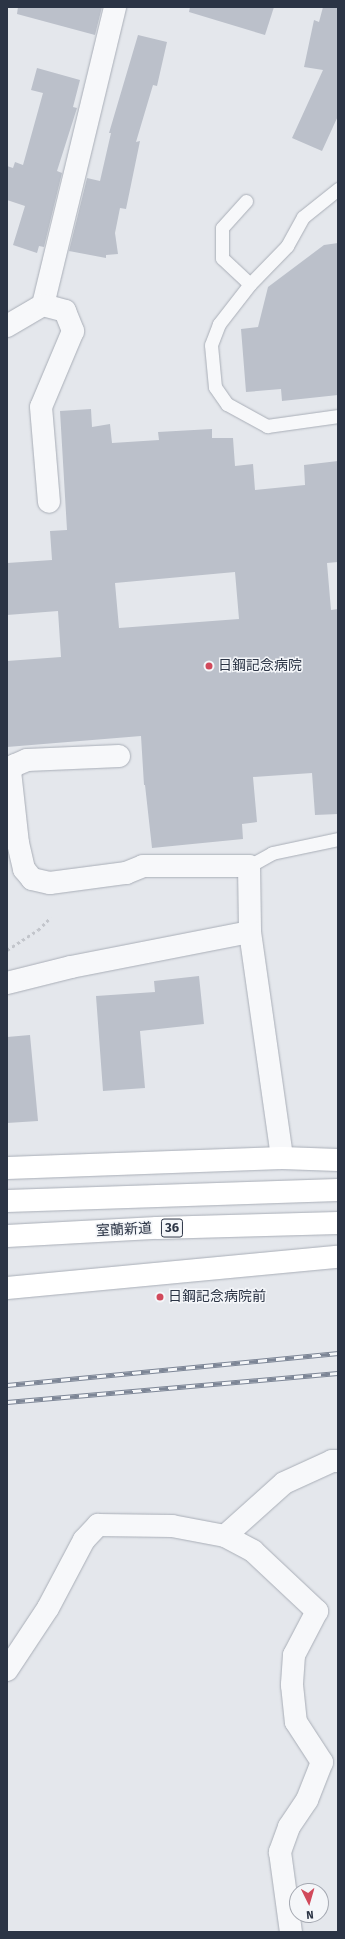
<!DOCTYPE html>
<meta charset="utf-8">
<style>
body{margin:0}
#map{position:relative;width:345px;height:1939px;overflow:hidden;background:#e4e7ec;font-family:"Fira Sans","Noto Sans JP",sans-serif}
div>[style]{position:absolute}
.building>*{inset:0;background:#bbc0ca}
.path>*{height:2.5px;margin-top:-1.25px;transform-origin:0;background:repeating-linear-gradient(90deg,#c2c5cb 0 3px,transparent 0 6px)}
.roads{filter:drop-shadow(0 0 1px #a9aeb7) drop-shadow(0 0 1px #a9aeb7)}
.service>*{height:13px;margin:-6.5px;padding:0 6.5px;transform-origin:6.5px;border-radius:6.5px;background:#f7f8fa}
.minor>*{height:22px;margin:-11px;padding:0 11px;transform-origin:11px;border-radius:11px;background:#f7f8fa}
.trunk>*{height:22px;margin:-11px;padding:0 11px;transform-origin:11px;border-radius:11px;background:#fff}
.motorway>*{height:22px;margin:-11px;padding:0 11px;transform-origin:11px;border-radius:11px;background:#fff}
.rail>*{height:4.5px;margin-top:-2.25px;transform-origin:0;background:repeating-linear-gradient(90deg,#f4f6f9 0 9px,#7d8696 0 18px);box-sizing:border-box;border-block:1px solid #7d8696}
.dots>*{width:11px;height:11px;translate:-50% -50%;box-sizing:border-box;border:2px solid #f4f6f9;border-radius:50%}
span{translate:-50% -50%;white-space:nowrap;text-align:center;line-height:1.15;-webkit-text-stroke:3px #f4f6f9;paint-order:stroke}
.shield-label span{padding:1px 3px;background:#f4f6f9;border:1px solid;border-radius:3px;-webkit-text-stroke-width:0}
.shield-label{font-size:13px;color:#2b3445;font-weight:700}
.poi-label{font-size:14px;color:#2b3445}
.left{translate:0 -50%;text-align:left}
.street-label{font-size:14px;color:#2b3445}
.frame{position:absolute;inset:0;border:8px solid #2b3445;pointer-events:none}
.north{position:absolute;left:289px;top:1883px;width:40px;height:40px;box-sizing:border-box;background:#f4f6f9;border:1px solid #a4a8b1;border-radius:50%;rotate:175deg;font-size:11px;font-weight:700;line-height:16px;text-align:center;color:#2b3445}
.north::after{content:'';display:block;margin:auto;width:14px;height:18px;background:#d1495b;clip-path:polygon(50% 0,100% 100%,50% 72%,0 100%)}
</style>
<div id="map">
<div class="building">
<i style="clip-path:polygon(18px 7px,102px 7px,95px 35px,17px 14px)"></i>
<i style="clip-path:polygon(190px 7px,274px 7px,265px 35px,189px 12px)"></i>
<i style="clip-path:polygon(323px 7px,338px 7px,338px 116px,322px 151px,292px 138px,323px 70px,304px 67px,314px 20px,319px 22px)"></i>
<i style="clip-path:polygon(138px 35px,167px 42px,157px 86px,153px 85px,136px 142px,140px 141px,126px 209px,120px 208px,115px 233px,118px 254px,106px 255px,106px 258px,69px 251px,87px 178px,100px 181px,111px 133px,109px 133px)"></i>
<i style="clip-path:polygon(37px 68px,80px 80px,73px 107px,77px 108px,57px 171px,62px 173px,44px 247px,39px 246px,37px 253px,13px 245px,25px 206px,7px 200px,7px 166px,13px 168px,15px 162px,23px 165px,43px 93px,31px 90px)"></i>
<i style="clip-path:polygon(338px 243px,338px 395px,282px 401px,281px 389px,246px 392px,241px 329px,258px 327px,268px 287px,324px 245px)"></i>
<i style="clip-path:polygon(evenodd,91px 409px,92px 427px,110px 424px,112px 443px,159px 440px,158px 432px,212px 429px,212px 438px,233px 438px,235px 466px,253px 464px,255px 490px,305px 485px,304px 465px,338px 461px,338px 562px,327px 563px,331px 610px,338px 609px,338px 814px,315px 815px,312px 773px,253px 777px,257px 822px,242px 824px,243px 839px,152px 848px,145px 785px,144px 785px,141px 736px,7px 747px,7px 661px,61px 657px,58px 611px,7px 615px,7px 563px,52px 560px,50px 531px,67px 530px,60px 411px,91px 409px,235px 572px,239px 619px,119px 628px,115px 583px,235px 572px)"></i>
<i style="clip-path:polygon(199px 976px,204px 1024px,140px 1031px,145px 1088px,103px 1091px,96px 996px,155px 992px,154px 981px)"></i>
<i style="clip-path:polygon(30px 1035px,38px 1121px,7px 1123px,7px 1037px)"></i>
</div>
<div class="path">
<i style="left:7px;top:950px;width:37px;rotate:-33deg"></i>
<i style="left:38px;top:930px;width:18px;rotate:-45deg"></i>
</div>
<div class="roads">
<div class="service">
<i style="left:338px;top:189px;width:45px;rotate:141.3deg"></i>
<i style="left:303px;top:217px;width:33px;rotate:119deg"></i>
<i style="left:287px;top:246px;width:53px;rotate:134.2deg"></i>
<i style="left:250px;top:284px;width:51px;rotate:127.8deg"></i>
<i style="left:219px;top:324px;width:22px;rotate:111deg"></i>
<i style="left:211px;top:345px;width:42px;rotate:84.6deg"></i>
<i style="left:215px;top:387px;width:21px;rotate:55deg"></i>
<i style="left:227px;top:404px;width:46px;rotate:28.8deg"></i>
<i style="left:267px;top:426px;width:72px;rotate:-8deg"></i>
<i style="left:246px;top:201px;width:36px;rotate:132deg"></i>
<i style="left:222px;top:228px;width:30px;rotate:90deg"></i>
<i style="left:222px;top:258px;width:38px;rotate:43deg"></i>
<i style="left:249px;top:866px;width:26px;rotate:-29deg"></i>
<i style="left:272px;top:853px;width:67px;rotate:-12deg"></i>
</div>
<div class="minor">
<i style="left:43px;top:305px;width:307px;rotate:-76.4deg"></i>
<i style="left:7px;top:326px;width:42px;rotate:-30.3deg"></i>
<i style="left:43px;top:305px;width:23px;rotate:15deg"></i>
<i style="left:65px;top:311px;width:22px;rotate:68deg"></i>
<i style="left:73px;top:331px;width:82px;rotate:112.8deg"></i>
<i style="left:41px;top:407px;width:95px;rotate:85.2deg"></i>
<i style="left:119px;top:756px;width:92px;rotate:177.5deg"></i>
<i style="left:27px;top:760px;width:13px;rotate:157deg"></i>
<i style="left:15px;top:765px;width:8px;rotate:130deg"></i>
<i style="left:10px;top:771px;width:72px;rotate:83.7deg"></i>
<i style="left:18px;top:843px;width:27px;rotate:77deg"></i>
<i style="left:24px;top:869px;width:13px;rotate:51deg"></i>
<i style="left:32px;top:879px;width:18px;rotate:13deg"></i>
<i style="left:50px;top:883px;width:77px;rotate:-7.5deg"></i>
<i style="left:126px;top:873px;width:18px;rotate:-22deg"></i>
<i style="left:143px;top:866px;width:106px"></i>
<i style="left:249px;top:866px;width:66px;rotate:89.1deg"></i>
<i style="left:250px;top:932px;width:228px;rotate:81.9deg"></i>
<i style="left:7px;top:983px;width:66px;rotate:-14deg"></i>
<i style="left:71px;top:967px;width:182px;rotate:-11.1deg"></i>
<i style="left:225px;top:1536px;width:32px;rotate:28deg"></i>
<i style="left:253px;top:1551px;width:88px;rotate:43.2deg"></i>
<i style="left:317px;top:1611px;width:50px;rotate:117.6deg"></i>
<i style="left:294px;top:1655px;width:30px;rotate:94deg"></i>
<i style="left:292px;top:1685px;width:37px;rotate:84deg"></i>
<i style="left:296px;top:1722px;width:48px;rotate:57deg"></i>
<i style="left:322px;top:1762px;width:41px;rotate:111.5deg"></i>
<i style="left:307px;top:1800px;width:32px;rotate:124deg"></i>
<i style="left:289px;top:1827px;width:27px;rotate:110deg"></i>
<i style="left:280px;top:1852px;width:81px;rotate:82.2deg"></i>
<i style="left:7px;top:1670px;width:74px;rotate:-56.5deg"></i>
<i style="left:48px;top:1608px;width:77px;rotate:-62.1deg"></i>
<i style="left:84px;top:1540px;width:21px;rotate:-47deg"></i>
<i style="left:98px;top:1525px;width:74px;rotate:0.8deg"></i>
<i style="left:172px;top:1526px;width:54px;rotate:10.7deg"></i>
<i style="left:225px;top:1536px;width:79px;rotate:-41.9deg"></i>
<i style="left:284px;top:1483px;width:53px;rotate:-24.6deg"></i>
<i style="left:332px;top:1461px;width:6px"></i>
</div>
<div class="trunk">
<i style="left:7px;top:1168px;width:275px;rotate:-2.1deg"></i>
<i style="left:282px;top:1158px;width:56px;rotate:2deg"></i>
<i style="left:7px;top:1288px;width:332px;rotate:-5.4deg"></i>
</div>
<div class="motorway">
<i style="left:7px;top:1201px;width:331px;rotate:-1.9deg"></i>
<i style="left:7px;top:1236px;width:150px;rotate:-3.1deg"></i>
<i style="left:157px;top:1228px;width:181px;rotate:-1.6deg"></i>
</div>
</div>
<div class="rail">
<i style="left:7px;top:1385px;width:333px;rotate:-5.5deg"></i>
<i style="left:7px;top:1402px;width:332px;rotate:-5deg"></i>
</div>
<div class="dots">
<i style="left:209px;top:666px;background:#d1495b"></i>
<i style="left:160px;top:1297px;background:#d1495b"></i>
</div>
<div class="shield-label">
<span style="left:172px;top:1228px">36</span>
</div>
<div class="poi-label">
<span class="left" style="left:218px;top:666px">日鋼記念病院</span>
<span class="left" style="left:168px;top:1297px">日鋼記念病院前</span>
</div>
<div class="street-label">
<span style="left:124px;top:1230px;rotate:-3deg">室蘭新道</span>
</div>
<div class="frame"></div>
<div class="north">N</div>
</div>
